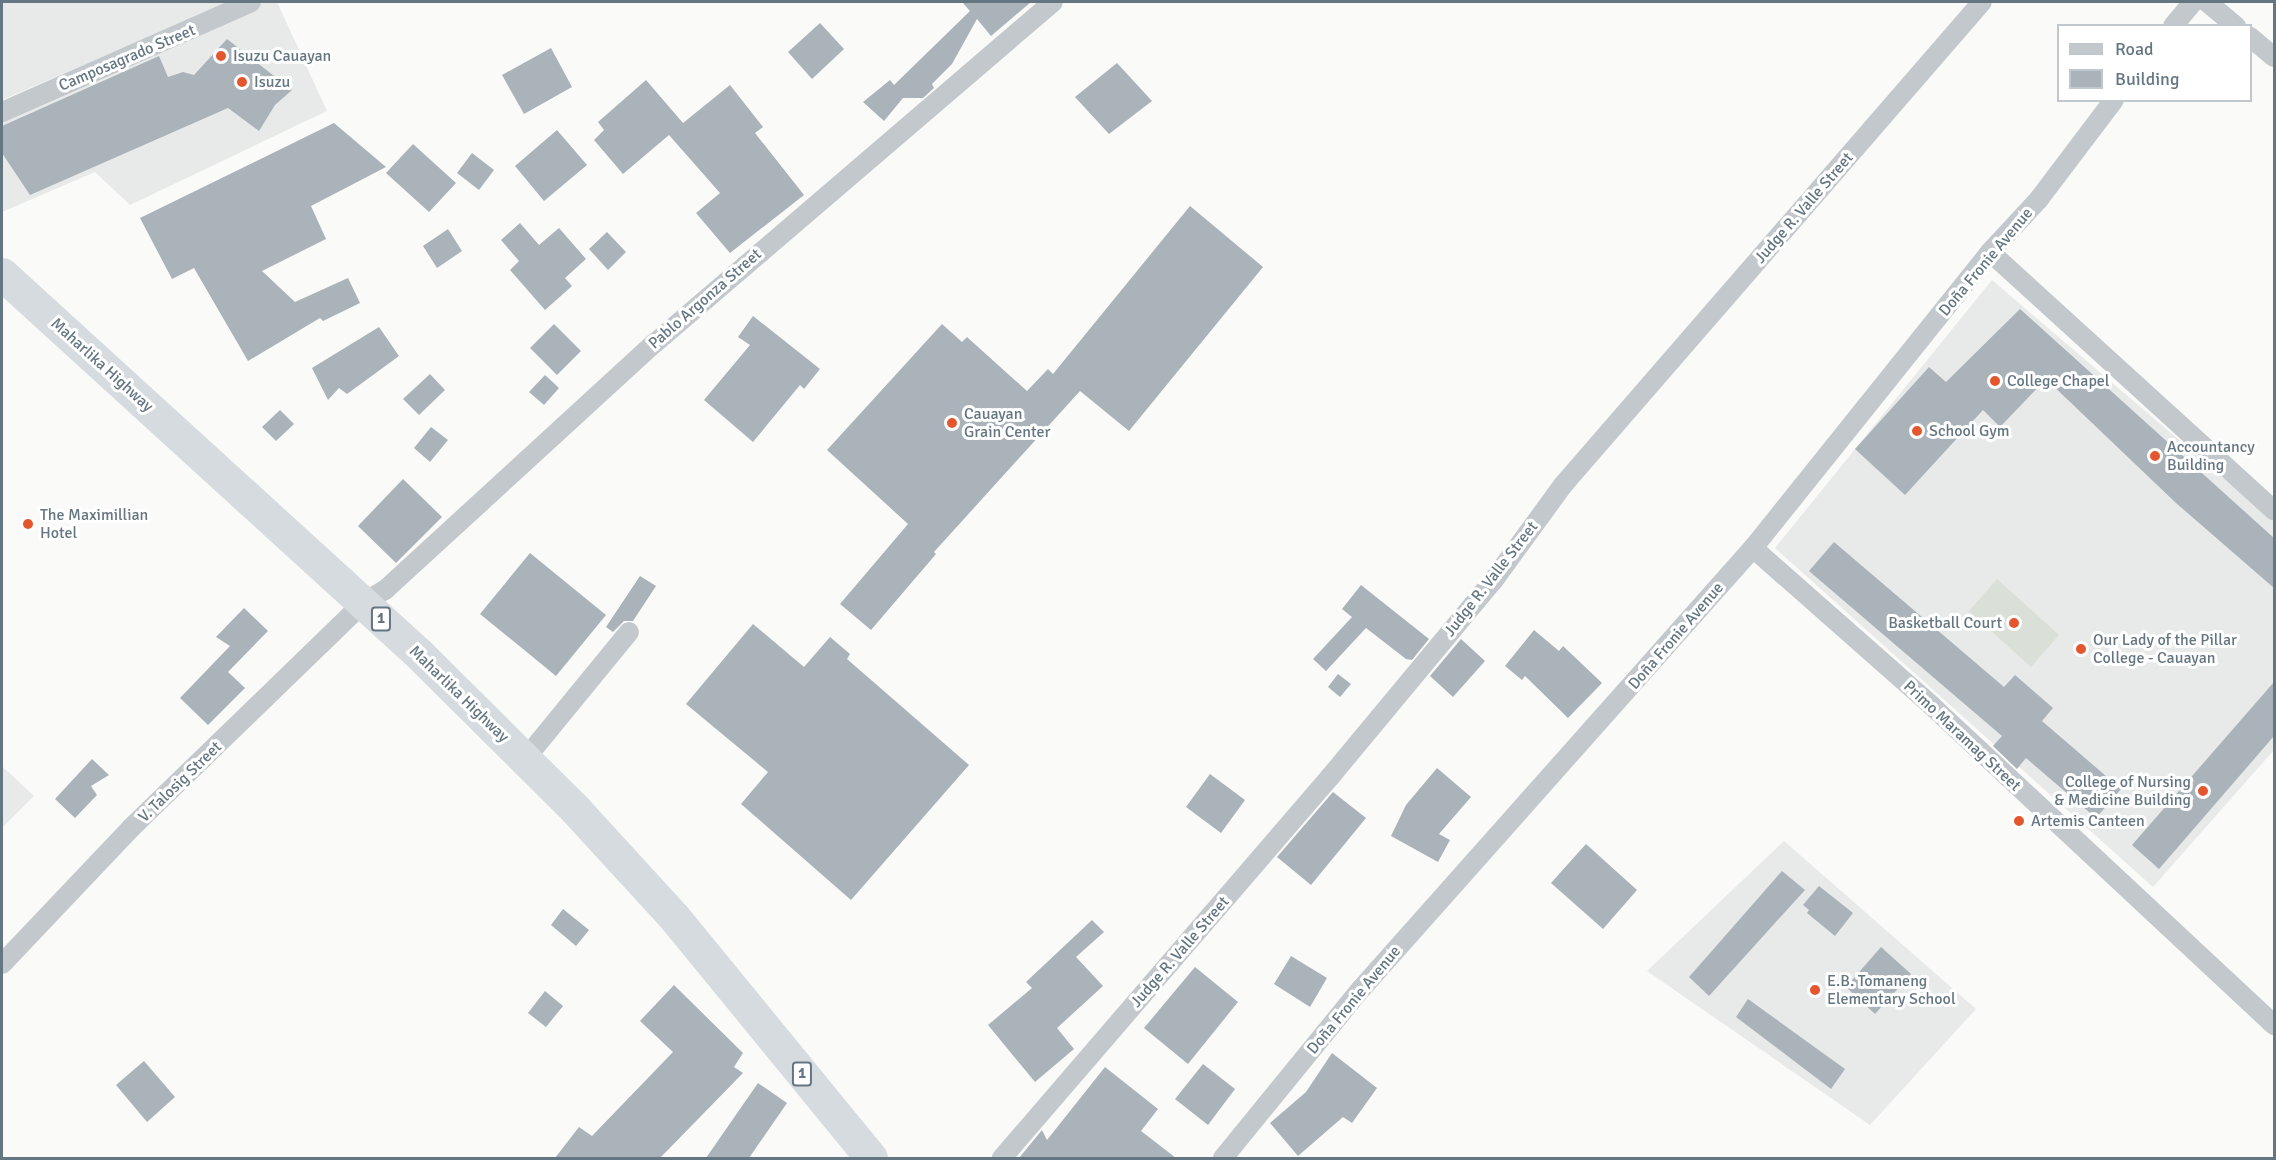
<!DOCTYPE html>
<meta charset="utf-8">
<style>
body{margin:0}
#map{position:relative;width:2276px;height:1160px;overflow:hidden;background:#fafaf8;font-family:Signika,sans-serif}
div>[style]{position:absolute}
.built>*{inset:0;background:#e8e9e9}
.green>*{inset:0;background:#dadfd7}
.building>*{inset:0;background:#aab3b9}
.street>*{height:20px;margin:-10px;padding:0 10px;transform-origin:10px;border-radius:10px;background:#c3c8cc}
.highway>*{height:33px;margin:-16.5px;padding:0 16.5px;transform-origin:16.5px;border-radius:16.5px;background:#d6dbdf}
.dots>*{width:16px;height:16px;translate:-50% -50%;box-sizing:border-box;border:3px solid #fff;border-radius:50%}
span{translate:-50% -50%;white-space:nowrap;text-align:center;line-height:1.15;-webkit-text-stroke:6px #fff;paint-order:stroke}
.shield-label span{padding:2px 4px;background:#fff;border:2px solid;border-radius:4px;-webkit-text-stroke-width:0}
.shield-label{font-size:15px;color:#657683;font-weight:700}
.poi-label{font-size:16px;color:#657683}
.left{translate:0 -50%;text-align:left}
.right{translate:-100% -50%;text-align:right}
.street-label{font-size:16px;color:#657683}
.frame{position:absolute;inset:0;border:3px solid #657683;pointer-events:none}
.legend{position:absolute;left:2057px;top:24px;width:195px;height:78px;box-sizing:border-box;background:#fff;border:2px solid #c1c8cd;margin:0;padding:8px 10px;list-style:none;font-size:18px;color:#657683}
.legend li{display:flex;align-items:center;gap:12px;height:30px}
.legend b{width:30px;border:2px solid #c1c8cd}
</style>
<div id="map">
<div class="built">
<i style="clip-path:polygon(2px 2px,231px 2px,2px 100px)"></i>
<i style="clip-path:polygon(265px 2px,277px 2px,327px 111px,130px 205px,95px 172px,2px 212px,2px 117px)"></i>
<i style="clip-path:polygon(1992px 280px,2274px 521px,2274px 750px,2153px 887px,1775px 548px)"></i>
<i style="clip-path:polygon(2px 766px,34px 796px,2px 828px)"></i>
<i style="clip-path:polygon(1784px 841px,1976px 1009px,1870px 1125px,1647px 971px)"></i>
</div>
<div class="green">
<i style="clip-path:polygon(1997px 579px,2059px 635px,2031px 667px,1969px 611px)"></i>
</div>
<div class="building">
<i style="clip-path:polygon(962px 2px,1031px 2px,991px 36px,977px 19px,952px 64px,932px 84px,934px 88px,923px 98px,903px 98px,884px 121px,863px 102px,890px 80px,894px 85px,970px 11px)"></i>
<i style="clip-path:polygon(820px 23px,844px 49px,812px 79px,788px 52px)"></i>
<i style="clip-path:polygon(227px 39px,292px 90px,275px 105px,259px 131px,228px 108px,30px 195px,2px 153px,2px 126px,159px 56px,168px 77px,183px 72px,194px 75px)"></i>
<i style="clip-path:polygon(551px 48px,572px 87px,524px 114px,502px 75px)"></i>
<i style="clip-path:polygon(1117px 63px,1152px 101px,1109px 134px,1075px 97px)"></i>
<i style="clip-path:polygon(646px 80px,683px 123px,730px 85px,763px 127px,755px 133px,804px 195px,730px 253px,696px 213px,720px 193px,669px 135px,623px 174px,594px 140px,604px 130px,598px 122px)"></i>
<i style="clip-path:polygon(334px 123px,386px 167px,311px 206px,326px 239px,262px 271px,295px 302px,348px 278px,360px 303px,323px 321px,320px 318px,248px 361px,194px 268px,172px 279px,140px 218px)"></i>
<i style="clip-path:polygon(557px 130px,587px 165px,544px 201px,515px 166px)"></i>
<i style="clip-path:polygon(413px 144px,456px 183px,429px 212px,386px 173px)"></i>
<i style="clip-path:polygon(472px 153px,494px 170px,479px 190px,457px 173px)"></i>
<i style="clip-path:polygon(1190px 206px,1263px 267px,1129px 431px,1080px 391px,934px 552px,936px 554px,871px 630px,840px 604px,908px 524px,827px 450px,942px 324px,962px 342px,967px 337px,1027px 391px,1048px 369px,1053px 374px)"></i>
<i style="clip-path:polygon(520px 223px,539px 245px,559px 228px,586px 259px,565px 278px,572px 286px,545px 310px,510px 270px,519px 261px,501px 240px)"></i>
<i style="clip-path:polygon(448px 229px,462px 251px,437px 268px,423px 246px)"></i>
<i style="clip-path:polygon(607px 232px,626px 252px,608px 270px,589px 249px)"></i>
<i style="clip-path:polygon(2020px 309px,2274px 538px,2274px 588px,2176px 503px,2046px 379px,2000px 427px,1983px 410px,1905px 495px,1855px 449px,1929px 367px,1946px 382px)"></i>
<i style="clip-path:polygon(753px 316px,820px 369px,804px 389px,800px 385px,753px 442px,704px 400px,750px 345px,738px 337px)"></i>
<i style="clip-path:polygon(554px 324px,581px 351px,557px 375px,530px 348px)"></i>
<i style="clip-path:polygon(379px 327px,399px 356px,347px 394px,339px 388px,328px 400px,312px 368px)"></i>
<i style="clip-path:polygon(430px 374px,445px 390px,419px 415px,403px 399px)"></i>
<i style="clip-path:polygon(545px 375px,559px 388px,544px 405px,529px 392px)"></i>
<i style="clip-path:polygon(280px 410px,294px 424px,276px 441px,262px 427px)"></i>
<i style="clip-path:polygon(431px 427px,448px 440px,430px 462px,414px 448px)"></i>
<i style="clip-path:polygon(403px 479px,442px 517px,396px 563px,358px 526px)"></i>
<i style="clip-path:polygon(1834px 542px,2004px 687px,2015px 675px,2053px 708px,2042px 721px,2121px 789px,2096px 818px,2026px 758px,2017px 769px,1993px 746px,2002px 736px,1809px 571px)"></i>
<i style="clip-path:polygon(530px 553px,606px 615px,556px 676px,480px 614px)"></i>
<i style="clip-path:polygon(640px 576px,656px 586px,633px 621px,624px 621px,613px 632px,606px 627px)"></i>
<i style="clip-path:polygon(1361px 585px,1429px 639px,1412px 660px,1406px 659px,1366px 628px,1326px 671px,1313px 659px,1352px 617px,1342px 609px)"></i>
<i style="clip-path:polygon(244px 608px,268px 631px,228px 672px,245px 688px,208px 725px,180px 698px,230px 646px,216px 637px)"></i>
<i style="clip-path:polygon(753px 624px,804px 667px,830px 637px,850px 654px,847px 659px,969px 765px,851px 900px,741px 804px,768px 772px,686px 704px)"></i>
<i style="clip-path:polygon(1534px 630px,1559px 651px,1563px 646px,1602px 683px,1568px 718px,1525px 676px,1522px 680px,1505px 666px)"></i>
<i style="clip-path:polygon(1461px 639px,1485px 661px,1453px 697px,1430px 676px)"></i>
<i style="clip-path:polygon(1338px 674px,1351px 684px,1340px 697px,1328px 687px)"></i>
<i style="clip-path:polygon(2274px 682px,2274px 736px,2159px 869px,2132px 845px)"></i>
<i style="clip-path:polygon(92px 759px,109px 775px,91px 786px,97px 795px,75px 818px,55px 799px)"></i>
<i style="clip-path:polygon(1437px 768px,1471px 797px,1439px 834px,1450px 840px,1438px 862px,1391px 836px,1406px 805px)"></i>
<i style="clip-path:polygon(1210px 774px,1245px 800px,1221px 833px,1186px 807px)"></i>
<i style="clip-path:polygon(1333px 792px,1366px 818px,1311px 885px,1277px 857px)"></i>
<i style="clip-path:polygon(1586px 844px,1637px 890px,1603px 929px,1551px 883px)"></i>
<i style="clip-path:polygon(1782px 871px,1805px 890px,1709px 996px,1689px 977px)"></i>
<i style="clip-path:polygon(1819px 886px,1853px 913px,1835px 936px,1807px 913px,1809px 910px,1803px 905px)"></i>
<i style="clip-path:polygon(563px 909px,589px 930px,576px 946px,551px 925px)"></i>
<i style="clip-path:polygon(1092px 920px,1104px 932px,1076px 957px,1103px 986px,1057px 1028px,1074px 1049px,1035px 1082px,988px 1025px,1032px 988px,1026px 982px)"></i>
<i style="clip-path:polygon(1881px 947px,1911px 974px,1875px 1014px,1846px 987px)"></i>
<i style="clip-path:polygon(1291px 956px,1327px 978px,1310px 1007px,1274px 984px)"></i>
<i style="clip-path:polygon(1195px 967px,1238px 1002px,1188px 1064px,1144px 1028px)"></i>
<i style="clip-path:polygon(674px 985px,743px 1053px,734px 1067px,743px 1073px,660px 1158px,555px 1158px,579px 1127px,592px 1136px,673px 1052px,640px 1021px)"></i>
<i style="clip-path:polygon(545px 991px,563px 1006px,546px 1027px,528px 1013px)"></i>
<i style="clip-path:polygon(1748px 999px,1845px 1069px,1831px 1089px,1736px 1017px)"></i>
<i style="clip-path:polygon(1332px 1053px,1377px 1088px,1352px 1123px,1343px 1117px,1298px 1156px,1270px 1123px,1306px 1092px)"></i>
<i style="clip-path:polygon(144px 1061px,175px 1097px,147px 1122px,116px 1085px)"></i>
<i style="clip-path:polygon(1203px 1064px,1235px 1089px,1208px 1125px,1175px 1099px)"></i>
<i style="clip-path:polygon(1105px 1067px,1158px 1109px,1141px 1131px,1176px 1158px,1019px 1158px,1042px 1130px,1047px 1140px)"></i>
<i style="clip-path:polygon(758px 1083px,787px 1103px,749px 1158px,706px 1158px)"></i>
</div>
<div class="street">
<i style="left:2207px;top:2px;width:38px;rotate:40deg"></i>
<i style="left:2173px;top:26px;width:31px;rotate:-50deg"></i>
<i style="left:2250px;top:37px;width:31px;rotate:40deg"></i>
<i style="left:2px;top:112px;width:272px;rotate:-23.8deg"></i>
<i style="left:1990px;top:252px;width:384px;rotate:42.3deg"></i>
<i style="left:1753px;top:548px;width:239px;rotate:41.4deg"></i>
<i style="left:1932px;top:706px;width:468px;rotate:43deg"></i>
<i style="left:525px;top:759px;width:164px;rotate:-50.7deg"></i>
<i style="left:2px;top:964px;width:187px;rotate:-46.5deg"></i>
<i style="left:131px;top:828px;width:323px;rotate:-44.1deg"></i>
<i style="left:363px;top:603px;width:26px;rotate:-31deg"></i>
<i style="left:385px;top:590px;width:366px;rotate:-42.5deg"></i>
<i style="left:655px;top:343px;width:524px;rotate:-40.59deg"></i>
<i style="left:1002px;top:1158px;width:503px;rotate:-49.28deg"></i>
<i style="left:1330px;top:777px;width:255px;rotate:-50.3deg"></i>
<i style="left:1493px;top:581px;width:119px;rotate:-53.9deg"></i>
<i style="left:1563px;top:485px;width:639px;rotate:-49.06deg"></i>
<i style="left:1223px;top:1158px;width:218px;rotate:-50.8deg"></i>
<i style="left:1361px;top:989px;width:590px;rotate:-48.37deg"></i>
<i style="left:1753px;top:548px;width:379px;rotate:-51.3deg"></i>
<i style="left:1990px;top:252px;width:72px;rotate:-47.2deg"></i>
<i style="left:2039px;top:199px;width:124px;rotate:-52.9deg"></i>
</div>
<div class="highway">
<i style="left:2px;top:274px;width:564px;rotate:42.34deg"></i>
<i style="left:419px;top:654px;width:220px;rotate:44.8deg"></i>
<i style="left:575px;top:809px;width:147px;rotate:47.5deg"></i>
<i style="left:674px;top:917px;width:311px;rotate:50.7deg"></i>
</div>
<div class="dots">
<i style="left:221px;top:56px;background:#e4572e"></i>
<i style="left:242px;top:82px;background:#e4572e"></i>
<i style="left:1995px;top:381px;background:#e4572e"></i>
<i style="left:952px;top:423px;background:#e4572e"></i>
<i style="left:1917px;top:431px;background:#e4572e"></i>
<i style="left:2155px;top:456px;background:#e4572e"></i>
<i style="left:28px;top:524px;background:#e4572e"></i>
<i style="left:2014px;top:623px;background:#e4572e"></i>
<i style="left:2081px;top:649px;background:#e4572e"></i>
<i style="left:2203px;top:791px;background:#e4572e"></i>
<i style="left:2019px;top:821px;background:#e4572e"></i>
<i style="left:1815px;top:990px;background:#e4572e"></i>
</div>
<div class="shield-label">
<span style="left:381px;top:619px">1</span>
<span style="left:802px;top:1074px">1</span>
</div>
<div class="poi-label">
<span class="left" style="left:233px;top:56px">Isuzu Cauayan</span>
<span class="left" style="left:254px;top:82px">Isuzu</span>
<span class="left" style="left:2007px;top:381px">College Chapel</span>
<span class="left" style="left:964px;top:423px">Cauayan<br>Grain Center</span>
<span class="left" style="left:1929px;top:431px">School Gym</span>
<span class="left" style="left:2167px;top:456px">Accountancy<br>Building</span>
<span class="left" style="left:40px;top:524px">The Maximillian<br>Hotel</span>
<span class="right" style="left:2002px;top:623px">Basketball Court</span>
<span class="left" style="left:2093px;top:649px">Our Lady of the Pillar<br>College - Cauayan</span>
<span class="right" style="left:2191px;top:791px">College of Nursing<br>&amp; Medicine Building</span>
<span class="left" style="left:2031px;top:821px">Artemis Canteen</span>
<span class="left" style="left:1827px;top:990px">E.B. Tomaneng<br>Elementary School</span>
</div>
<div class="street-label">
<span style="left:127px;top:58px;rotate:-23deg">Camposagrado Street</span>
<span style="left:1804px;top:208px;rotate:-49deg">Judge R. Valle Street</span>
<span style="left:1986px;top:262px;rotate:-50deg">Doña Fronie Avenue</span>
<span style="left:705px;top:299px;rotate:-41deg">Pablo Argonza Street</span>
<span style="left:102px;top:365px;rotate:42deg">Maharlika Highway</span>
<span style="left:1491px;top:579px;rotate:-52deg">Judge R. Valle Street</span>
<span style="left:1676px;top:636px;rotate:-49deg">Doña Fronie Avenue</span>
<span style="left:459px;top:694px;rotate:44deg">Maharlika Highway</span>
<span style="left:1962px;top:736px;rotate:43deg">Primo Maramag Street</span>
<span style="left:180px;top:782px;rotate:-44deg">V. Talosig Street</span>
<span style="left:1180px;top:952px;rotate:-49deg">Judge R. Valle Street</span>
<span style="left:1354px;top:1000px;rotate:-50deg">Doña Fronie Avenue</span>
</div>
<div class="frame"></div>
<ul class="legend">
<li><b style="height:8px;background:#c3c8cc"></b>Road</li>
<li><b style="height:16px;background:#aab3b9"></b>Building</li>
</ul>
</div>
